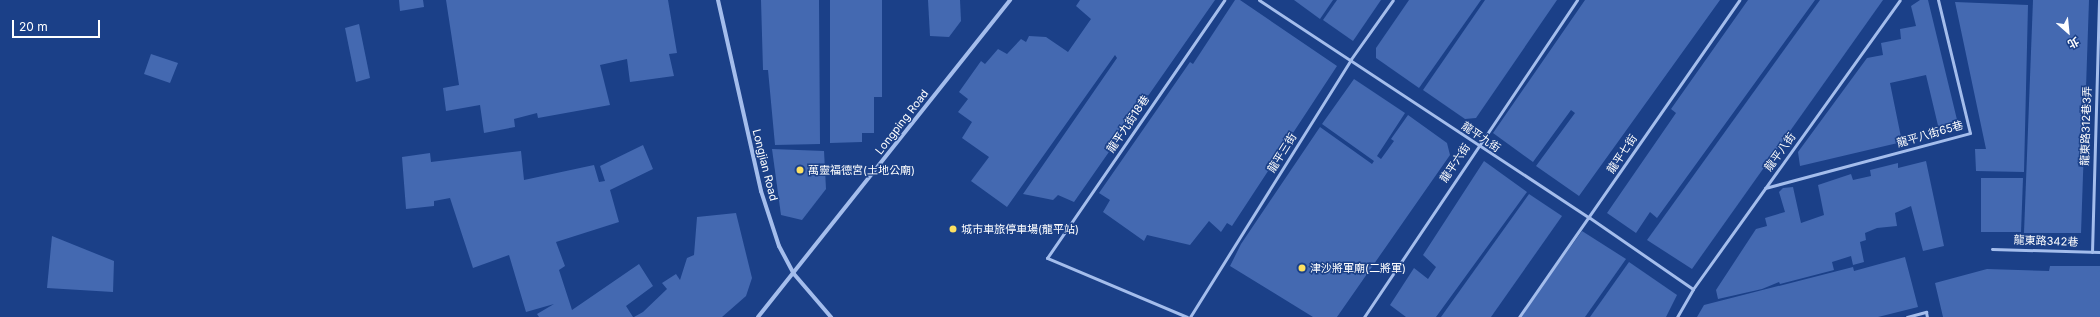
<!DOCTYPE html>
<meta charset="utf-8">
<style>
body{margin:0}
#map{position:relative;width:2100px;height:317px;overflow:hidden;background:#1b4088;font-family:Inter,"Noto Sans TC",sans-serif}
div>[style]{position:absolute}
.building>*{inset:0;background:#4469b1}
.lane>*{height:3px;margin:-1.5px;padding:0 1.5px;transform-origin:1.5px;border-radius:1.5px;background:#a4bdec}
.street>*{height:4px;margin:-2px;padding:0 2px;transform-origin:2px;border-radius:2px;background:#a4bdec}
.dots>*{width:11px;height:11px;translate:-50% -50%;box-sizing:border-box;border:2px solid #1b4088;border-radius:50%}
span{translate:-50% -50%;white-space:nowrap;text-align:center;line-height:1.15;-webkit-text-stroke:3px #1b4088;paint-order:stroke}
.street-label{font-size:11px;color:#fff}
.poi-label{font-size:11px;color:#fff}
.left{translate:0 -50%;text-align:left}
.north{position:absolute;left:2048px;top:12px;width:40px;height:40px;-webkit-text-stroke:3px #1b4088;paint-order:stroke;rotate:153deg;font-size:11px;font-weight:700;line-height:16px;text-align:center;color:#fff}
.north::after{content:'';display:block;margin:auto;width:14px;height:18px;background:#fff;clip-path:polygon(50% 0,100% 100%,50% 72%,0 100%)}
.scale{position:absolute;left:12px;top:20px;width:88px;height:18px;box-sizing:border-box;border:2px solid #fff;border-top:0;padding-left:5px;font-size:12px;line-height:14px;white-space:nowrap;color:#fff;-webkit-text-stroke:3px #1b4088;paint-order:stroke}
</style>
<div id="map">
<div class="building">
<i style="clip-path:polygon(399px 0,423px 0,424px 7px,400px 11px)"></i>
<i style="clip-path:polygon(446px 0,668px 0,677px 53px,669px 54px,674px 76px,630px 82px,627px 59px,600px 65px,610px 105px,538px 118px,537px 113px,514px 119px,515px 127px,484px 133px,480px 105px,446px 111px,443px 88px,459px 85px)"></i>
<i style="clip-path:polygon(761px 0,819px 0,820px 144px,775px 145px,768px 70px,763px 70px)"></i>
<i style="clip-path:polygon(830px 0,882px 0,882px 97px,874px 97px,874px 133px,862px 133px,862px 142px,830px 143px)"></i>
<i style="clip-path:polygon(928px 0,960px 0,961px 21px,949px 37px,930px 36px)"></i>
<i style="clip-path:polygon(1080px 0,1215px 0,1074px 202px,1058px 195px,1053px 200px,1023px 194px,1117px 58px,1115px 55px,1007px 207px,971px 181px,989px 157px,962px 138px,972px 122px,958px 112px,968px 99px,959px 92px,981px 61px,985px 64px,998px 49px,1007px 54px,1021px 39px,1026px 42px,1029px 36px,1046px 37px,1068px 52px,1091px 19px,1076px 6px)"></i>
<i style="clip-path:polygon(1235px 0,1240px 0,1337px 66px,1232px 226px,1227px 223px,1221px 232px,1209px 221px,1190px 245px,1147px 235px,1144px 241px,1103px 212px,1110px 200px,1099px 193px,1190px 62px,1193px 64px)"></i>
<i style="clip-path:polygon(1294px 0,1333px 0,1320px 19px)"></i>
<i style="clip-path:polygon(1337px 0,1381px 0,1353px 41px,1323px 20px)"></i>
<i style="clip-path:polygon(1409px 0,1481px 0,1419px 88px,1376px 58px,1376px 48px)"></i>
<i style="clip-path:polygon(1485px 0,1557px 0,1476px 118px,1465px 119px,1423px 90px)"></i>
<i style="clip-path:polygon(1585px 0,1720px 0,1579px 196px,1536px 166px,1575px 113px,1571px 110px,1533px 162px,1493px 133px)"></i>
<i style="clip-path:polygon(1748px 0,1815px 0,1657px 218px,1650px 212px,1636px 233px,1607px 213px,1676px 113px,1671px 109px)"></i>
<i style="clip-path:polygon(1820px 0,1883px 0,1692px 269px,1647px 240px)"></i>
<i style="clip-path:polygon(1920px 0,1928px 0,1959px 128px,1940px 134px,1926px 75px,1890px 83px,1902px 142px,1800px 166px,1798px 152px,1867px 58px,1883px 55px,1881px 43px,1901px 39px,1900px 29px,1916px 26px,1911px 6px)"></i>
<i style="clip-path:polygon(2033px 0,2089px 0,2081px 233px,2024px 233px)"></i>
<i style="clip-path:polygon(1955px 2px,2028px 5px,2024px 172px,1976px 171px,1975px 149px,1986px 149px)"></i>
<i style="clip-path:polygon(359px 24px,370px 78px,356px 82px,345px 28px)"></i>
<i style="clip-path:polygon(151px 54px,178px 63px,170px 83px,144px 74px)"></i>
<i style="clip-path:polygon(1354px 79px,1405px 113px,1377px 156px,1381px 159px,1394px 141px,1391px 139px,1408px 115px,1447px 143px,1450px 155px,1337px 317px,1313px 317px,1230px 266px,1241px 244px,1320px 127px,1372px 164px,1374px 161px,1322px 124px)"></i>
<i style="clip-path:polygon(643px 145px,653px 169px,610px 190px,619px 222px,556px 242px,565px 266px,559px 270px,572px 310px,639px 264px,653px 286px,626px 306px,633px 317px,539px 317px,537px 314px,554px 304px,526px 312px,509px 255px,473px 268px,450px 198px,434px 201px,434px 206px,406px 209px,402px 157px,430px 153px,431px 162px,521px 151px,524px 180px,594px 165px,599px 182px,605px 181px,600px 166px)"></i>
<i style="clip-path:polygon(772px 149px,824px 151px,826px 189px,802px 220px,781px 215px)"></i>
<i style="clip-path:polygon(1484px 161px,1527px 192px,1436px 317px,1406px 317px,1390px 305px,1414px 268px,1428px 279px,1436px 267px,1423px 255px)"></i>
<i style="clip-path:polygon(1926px 161px,1944px 246px,1923px 251px,1911px 206px,1895px 213px,1897px 226px,1877px 228px,1865px 233px,1866px 240px,1860px 242px,1864px 262px,1853px 265px,1851px 256px,1832px 262px,1834px 270px,1780px 284px,1779px 282px,1762px 289px,1718px 299px,1716px 290px,1756px 229px,1767px 226px,1765px 218px,1785px 212px,1779px 192px,1783px 188px,1793px 187px,1801px 223px,1824px 215px,1818px 185px,1851px 174px,1853px 180px,1871px 176px,1870px 170px,1898px 163px,1898px 168px)"></i>
<i style="clip-path:polygon(1981px 178px,2023px 178px,2021px 232px,1981px 232px)"></i>
<i style="clip-path:polygon(1529px 194px,1562px 216px,1491px 317px,1441px 317px)"></i>
<i style="clip-path:polygon(736px 213px,752px 278px,746px 296px,722px 317px,634px 317px,643px 312px,667px 289px,662px 283px,676px 274px,680px 280px,687px 258px,694px 255px,697px 217px)"></i>
<i style="clip-path:polygon(1582px 231px,1626px 259px,1585px 317px,1520px 317px)"></i>
<i style="clip-path:polygon(52px 236px,114px 261px,113px 292px,47px 288px)"></i>
<i style="clip-path:polygon(1905px 257px,1918px 307px,1878px 317px,1697px 317px,1704px 305px,1853px 267px,1854px 271px)"></i>
<i style="clip-path:polygon(1629px 262px,1677px 295px,1666px 317px,1590px 317px)"></i>
<i style="clip-path:polygon(2050px 266px,2100px 266px,2100px 317px,1943px 317px,1935px 283px,1987px 269px,2049px 271px)"></i>
</div>
<div class="lane">
<i style="left:1259px;top:0;width:396px;rotate:33.4deg"></i>
<i style="left:1590px;top:218px;width:125px;rotate:34.6deg"></i>
<i style="left:1765px;top:188px;width:212px;rotate:-15deg"></i>
<i style="left:1970px;top:133px;width:137px;rotate:-103.5deg"></i>
<i style="left:1992px;top:249px;width:108px;rotate:1.6deg"></i>
<i style="left:2092px;top:252px;width:252px;rotate:-88.4deg"></i>
<i style="left:1187px;top:317px;width:152px;rotate:-157.1deg"></i>
<i style="left:1047px;top:258px;width:313px;rotate:-55.5deg"></i>
<i style="left:1190px;top:317px;width:304px;rotate:-58deg"></i>
<i style="left:1351px;top:59px;width:72px;rotate:-54.6deg"></i>
<i style="left:1364px;top:317px;width:382px;rotate:-56.1deg"></i>
<i style="left:1519px;top:317px;width:386px;rotate:-55.2deg"></i>
<i style="left:1677px;top:317px;width:32px;rotate:-60deg"></i>
<i style="left:1693px;top:289px;width:355px;rotate:-54.4deg"></i>
<i style="left:1907px;top:317px;width:20px;rotate:-15deg"></i>
<i style="left:1926px;top:312px;width:5px;rotate:79deg"></i>
</div>
<div class="street">
<i style="left:718px;top:0;width:196px;rotate:77.3deg"></i>
<i style="left:761px;top:191px;width:58px;rotate:71.9deg"></i>
<i style="left:779px;top:246px;width:32px;rotate:62deg"></i>
<i style="left:794px;top:274px;width:57px;rotate:49.3deg"></i>
<i style="left:758px;top:317px;width:405px;rotate:-51.5deg"></i>
</div>
<div class="dots">
<i style="left:800px;top:170px;background:#fde061"></i>
<i style="left:953px;top:229px;background:#fde061"></i>
<i style="left:1302px;top:268px;background:#fde061"></i>
</div>
<div class="street-label">
<span style="left:902px;top:122px;rotate:-52deg">Longping Road</span>
<span style="left:1128px;top:124px;rotate:-56deg">龍平九街18巷</span>
<span style="left:2086px;top:126px;rotate:-88deg">龍東路312巷3弄</span>
<span style="left:1930px;top:134px;rotate:-16deg">龍平八街65巷</span>
<span style="left:1481px;top:137px;rotate:34deg">龍平九街</span>
<span style="left:1780px;top:152px;rotate:-54deg">龍平八街</span>
<span style="left:1282px;top:153px;rotate:-58deg">龍平三街</span>
<span style="left:1622px;top:154px;rotate:-56deg">龍平七街</span>
<span style="left:1455px;top:163px;rotate:-56deg">龍平六街</span>
<span style="left:765px;top:165px;rotate:76deg">Longjian Road</span>
<span style="left:2046px;top:241px;rotate:2deg">龍東路342巷</span>
</div>
<div class="poi-label">
<span class="left" style="left:808px;top:170px">萬靈福德宮(土地公廟)</span>
<span class="left" style="left:961px;top:229px">城市車旅停車場(龍平站)</span>
<span class="left" style="left:1310px;top:268px">津沙將軍廟(二將軍)</span>
</div>
<div class="north">北</div>
<div class="scale">20 m</div>
</div>
